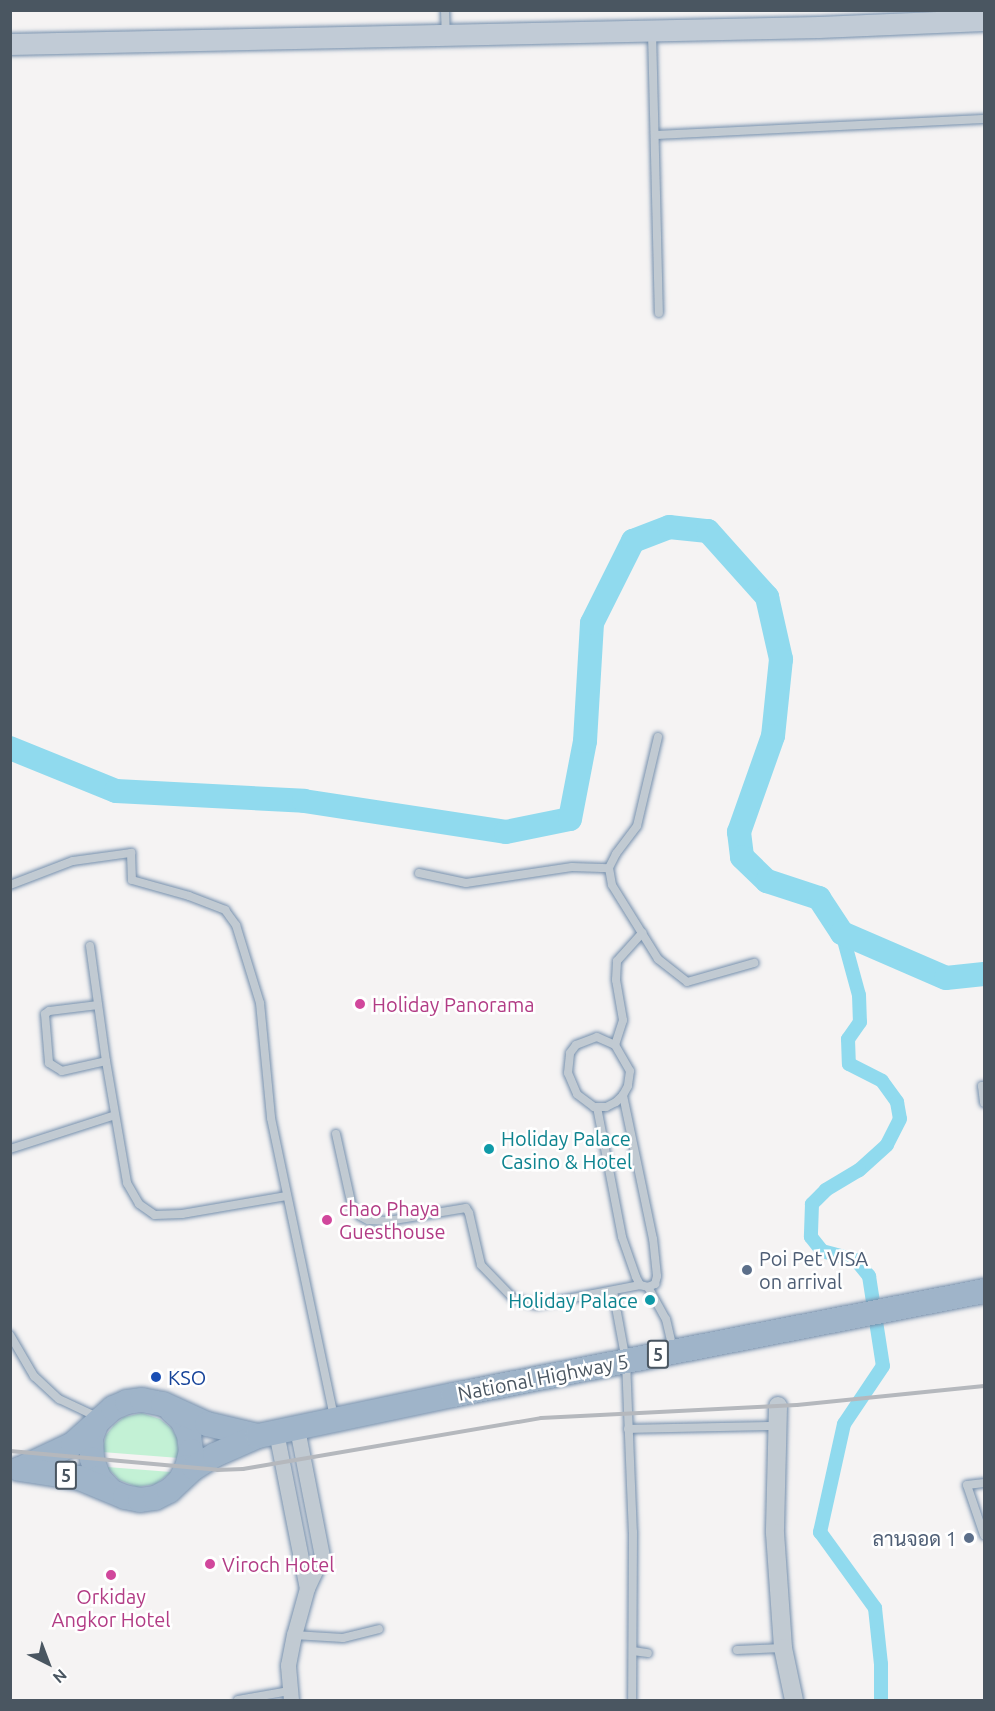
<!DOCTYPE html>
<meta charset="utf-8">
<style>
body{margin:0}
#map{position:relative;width:995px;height:1711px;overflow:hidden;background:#f5f3f3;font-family:Ubuntu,Sarabun,sans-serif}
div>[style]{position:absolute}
.green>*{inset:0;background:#c3f1d5}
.canal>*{height:14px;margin:-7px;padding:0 7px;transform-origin:7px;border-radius:7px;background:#90daee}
.river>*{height:24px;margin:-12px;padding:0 12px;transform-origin:12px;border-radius:12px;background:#90daee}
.roads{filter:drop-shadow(0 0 2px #7690ad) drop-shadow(0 0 2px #7690ad)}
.service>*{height:8px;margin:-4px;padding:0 4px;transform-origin:4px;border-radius:4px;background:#c1cad2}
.minor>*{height:15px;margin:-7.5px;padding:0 7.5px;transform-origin:7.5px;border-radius:7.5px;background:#c1cad2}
.tertiary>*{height:18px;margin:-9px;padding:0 9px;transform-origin:9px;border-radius:9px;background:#c1cad2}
.secondary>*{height:21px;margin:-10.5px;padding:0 10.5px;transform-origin:10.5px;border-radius:10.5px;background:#c1cbd6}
.trunk>*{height:24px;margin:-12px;padding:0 12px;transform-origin:12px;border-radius:12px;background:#9fb4c9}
.rail>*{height:4px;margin:-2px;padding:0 2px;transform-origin:2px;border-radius:2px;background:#b5b8bd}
.dots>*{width:16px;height:16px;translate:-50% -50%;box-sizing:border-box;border:3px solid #fff;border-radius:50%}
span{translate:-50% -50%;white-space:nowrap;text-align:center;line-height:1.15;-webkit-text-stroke:5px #fff;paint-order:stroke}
.shield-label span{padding:2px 4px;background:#fff;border:2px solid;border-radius:4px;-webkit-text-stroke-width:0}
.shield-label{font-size:18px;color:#4a5661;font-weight:700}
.hotel-label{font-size:20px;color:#b23c85}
.left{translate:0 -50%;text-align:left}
.culture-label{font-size:20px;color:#0d838f}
.right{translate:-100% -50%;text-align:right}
.service-label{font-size:20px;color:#4e5e75}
.transit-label{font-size:20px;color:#164399}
.street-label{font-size:20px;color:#4a5661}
.frame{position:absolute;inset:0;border:12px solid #4a5661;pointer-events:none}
.north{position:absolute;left:18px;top:1633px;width:60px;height:60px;-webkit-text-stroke:4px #fff;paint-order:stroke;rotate:138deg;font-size:16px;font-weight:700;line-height:24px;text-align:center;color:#4a5661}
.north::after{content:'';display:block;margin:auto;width:21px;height:27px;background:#4a5661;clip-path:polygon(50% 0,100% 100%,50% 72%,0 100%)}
</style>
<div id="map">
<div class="green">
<i style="clip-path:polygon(142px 1413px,160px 1419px,171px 1428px,177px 1438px,179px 1458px,102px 1452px,106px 1435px,114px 1425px,124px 1417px)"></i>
<i style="clip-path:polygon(107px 1467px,171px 1472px,156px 1484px,137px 1487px,119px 1480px)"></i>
</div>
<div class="canal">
<i style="left:842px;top:933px;width:64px;rotate:74.7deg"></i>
<i style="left:859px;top:995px;width:27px;rotate:88deg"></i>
<i style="left:860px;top:1022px;width:21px;rotate:125deg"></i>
<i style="left:848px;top:1039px;width:25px;rotate:88deg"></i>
<i style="left:849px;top:1064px;width:37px;rotate:27deg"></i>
<i style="left:882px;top:1081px;width:26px;rotate:54deg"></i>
<i style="left:897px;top:1102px;width:17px;rotate:80deg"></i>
<i style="left:900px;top:1119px;width:29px;rotate:117deg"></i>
<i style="left:887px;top:1145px;width:38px;rotate:138deg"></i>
<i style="left:859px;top:1170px;width:39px;rotate:149deg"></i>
<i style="left:826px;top:1190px;width:20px;rotate:135deg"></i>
<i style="left:812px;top:1204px;width:33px;rotate:92deg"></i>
<i style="left:811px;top:1237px;width:18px;rotate:52deg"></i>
<i style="left:822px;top:1251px;width:35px;rotate:15deg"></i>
<i style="left:856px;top:1260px;width:21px;rotate:51deg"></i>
<i style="left:869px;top:1276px;width:91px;rotate:81.2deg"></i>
<i style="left:883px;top:1366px;width:70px;rotate:123.9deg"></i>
<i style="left:844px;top:1424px;width:111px;rotate:102.5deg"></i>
<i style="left:820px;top:1532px;width:94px;rotate:54.1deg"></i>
<i style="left:875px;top:1608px;width:56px;rotate:83.9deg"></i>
<i style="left:881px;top:1664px;width:36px;rotate:90deg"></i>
</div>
<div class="river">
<i style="left:10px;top:748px;width:114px;rotate:22.1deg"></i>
<i style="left:116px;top:791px;width:188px;rotate:3deg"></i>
<i style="left:304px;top:801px;width:204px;rotate:8.7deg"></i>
<i style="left:506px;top:832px;width:65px;rotate:-11.5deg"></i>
<i style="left:570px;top:819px;width:79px;rotate:-79.1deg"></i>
<i style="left:585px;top:741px;width:118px;rotate:-86.6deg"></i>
<i style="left:592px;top:623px;width:92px;rotate:-63.4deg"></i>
<i style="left:633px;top:541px;width:39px;rotate:-21deg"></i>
<i style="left:669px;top:527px;width:39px;rotate:6deg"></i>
<i style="left:708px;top:531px;width:89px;rotate:48.2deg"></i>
<i style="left:767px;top:597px;width:64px;rotate:77.3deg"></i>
<i style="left:781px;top:659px;width:77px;rotate:95.9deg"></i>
<i style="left:773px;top:736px;width:102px;rotate:109.5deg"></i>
<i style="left:739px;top:832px;width:25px;rotate:83deg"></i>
<i style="left:742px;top:857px;width:35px;rotate:44deg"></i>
<i style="left:767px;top:881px;width:55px;rotate:18.1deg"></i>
<i style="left:819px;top:898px;width:42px;rotate:56.7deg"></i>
<i style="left:842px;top:933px;width:113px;rotate:23.4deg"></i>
<i style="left:946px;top:978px;width:38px;rotate:-6deg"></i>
</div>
<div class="roads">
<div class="service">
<i style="left:445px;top:10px;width:23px;rotate:88deg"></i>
<i style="left:652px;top:32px;width:281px;rotate:88.6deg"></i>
<i style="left:655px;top:135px;width:329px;rotate:-2.8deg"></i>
<i style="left:658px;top:737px;width:91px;rotate:103.3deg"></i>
<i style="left:637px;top:826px;width:35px;rotate:127deg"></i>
<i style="left:616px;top:854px;width:16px;rotate:117deg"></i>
<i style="left:609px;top:868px;width:17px;rotate:80deg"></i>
<i style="left:612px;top:885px;width:87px;rotate:58.1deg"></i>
<i style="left:658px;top:959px;width:37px;rotate:38deg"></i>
<i style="left:687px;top:982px;width:70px;rotate:-15.8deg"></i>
<i style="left:419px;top:873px;width:48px;rotate:12deg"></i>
<i style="left:466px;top:883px;width:107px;rotate:-8.6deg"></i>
<i style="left:572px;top:867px;width:37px;rotate:2deg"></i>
<i style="left:10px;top:885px;width:67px;rotate:-20.9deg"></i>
<i style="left:73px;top:861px;width:59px;rotate:-7.9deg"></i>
<i style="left:131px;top:853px;width:27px;rotate:88deg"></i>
<i style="left:132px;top:880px;width:59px;rotate:15.7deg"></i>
<i style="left:189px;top:896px;width:39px;rotate:21deg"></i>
<i style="left:225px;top:910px;width:19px;rotate:54deg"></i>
<i style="left:236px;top:925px;width:82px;rotate:72.9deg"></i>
<i style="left:260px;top:1003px;width:116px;rotate:84.5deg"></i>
<i style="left:271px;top:1118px;width:306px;rotate:78.1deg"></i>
<i style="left:90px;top:946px;width:116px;rotate:82.1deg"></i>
<i style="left:106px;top:1061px;width:124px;rotate:80.2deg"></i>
<i style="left:127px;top:1183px;width:24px;rotate:60deg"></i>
<i style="left:139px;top:1204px;width:19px;rotate:35deg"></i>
<i style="left:155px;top:1215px;width:27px;rotate:-2deg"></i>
<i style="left:182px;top:1214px;width:106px;rotate:-9.8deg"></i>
<i style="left:98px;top:1005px;width:49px;rotate:173deg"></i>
<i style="left:49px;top:1011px;width:5px;rotate:143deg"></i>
<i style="left:45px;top:1014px;width:49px;rotate:85.3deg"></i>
<i style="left:49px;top:1063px;width:15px;rotate:32deg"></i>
<i style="left:62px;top:1071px;width:45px;rotate:-12.8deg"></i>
<i style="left:597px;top:1037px;width:20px;rotate:24deg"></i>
<i style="left:615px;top:1045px;width:30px;rotate:60deg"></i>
<i style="left:630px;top:1071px;width:15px;rotate:98deg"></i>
<i style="left:628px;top:1086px;width:10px;rotate:119deg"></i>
<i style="left:623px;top:1095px;width:10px;rotate:135deg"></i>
<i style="left:616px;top:1102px;width:11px;rotate:153deg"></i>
<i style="left:606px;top:1107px;width:12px;rotate:180deg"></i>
<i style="left:594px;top:1107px;width:21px;rotate:-143deg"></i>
<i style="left:577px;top:1094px;width:23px;rotate:-113deg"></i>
<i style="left:568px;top:1073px;width:20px;rotate:-84deg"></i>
<i style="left:570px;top:1053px;width:10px;rotate:-53deg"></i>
<i style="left:576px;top:1045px;width:22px;rotate:-21deg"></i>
<i style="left:615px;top:1045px;width:26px;rotate:-72deg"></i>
<i style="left:623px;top:1020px;width:41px;rotate:-99.9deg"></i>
<i style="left:616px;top:980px;width:19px;rotate:-87deg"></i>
<i style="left:617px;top:961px;width:38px;rotate:-48deg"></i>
<i style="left:984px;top:1086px;width:2px;rotate:180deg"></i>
<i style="left:982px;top:1086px;width:17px;rotate:83deg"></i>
<i style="left:597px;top:1107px;width:132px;rotate:79.1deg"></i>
<i style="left:622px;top:1237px;width:42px;rotate:70.7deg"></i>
<i style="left:636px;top:1277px;width:9px;rotate:63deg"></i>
<i style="left:640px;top:1285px;width:8px;rotate:14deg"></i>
<i style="left:648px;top:1287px;width:8px;rotate:-23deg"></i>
<i style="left:655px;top:1284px;width:8px;rotate:-76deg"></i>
<i style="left:657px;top:1276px;width:37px;rotate:-96deg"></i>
<i style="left:653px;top:1239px;width:147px;rotate:-101.8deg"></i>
<i style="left:336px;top:1134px;width:74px;rotate:77.5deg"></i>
<i style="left:352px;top:1206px;width:13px;rotate:51deg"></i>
<i style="left:360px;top:1216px;width:9px;rotate:27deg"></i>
<i style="left:368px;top:1220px;width:20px;rotate:3deg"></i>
<i style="left:388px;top:1221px;width:79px;rotate:-9.5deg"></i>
<i style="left:466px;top:1208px;width:6px;rotate:59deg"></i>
<i style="left:469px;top:1213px;width:53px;rotate:77deg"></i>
<i style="left:481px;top:1265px;width:46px;rotate:45.9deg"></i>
<i style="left:513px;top:1298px;width:24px;rotate:17deg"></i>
<i style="left:536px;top:1305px;width:106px;rotate:-10.9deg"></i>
<i style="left:10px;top:1149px;width:110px;rotate:-17.9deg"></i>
<i style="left:648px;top:1287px;width:37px;rotate:61deg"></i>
<i style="left:666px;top:1319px;width:31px;rotate:77deg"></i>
<i style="left:613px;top:1291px;width:71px;rotate:79.5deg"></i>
<i style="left:626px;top:1361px;width:171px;rotate:87.7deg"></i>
<i style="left:633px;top:1532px;width:168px;rotate:90.3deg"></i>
<i style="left:10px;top:1335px;width:48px;rotate:59.7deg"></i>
<i style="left:34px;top:1376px;width:34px;rotate:43deg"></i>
<i style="left:59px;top:1399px;width:42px;rotate:25.3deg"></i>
<i style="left:628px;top:1429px;width:149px;rotate:-1.2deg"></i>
<i style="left:984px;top:1483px;width:17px;rotate:173deg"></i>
<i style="left:967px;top:1485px;width:53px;rotate:71.2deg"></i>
<i style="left:294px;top:1635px;width:49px;rotate:3.5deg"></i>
<i style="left:343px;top:1638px;width:37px;rotate:-14deg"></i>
<i style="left:737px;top:1650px;width:45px;rotate:-2.5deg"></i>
<i style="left:633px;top:1651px;width:15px;rotate:8deg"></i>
<i style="left:238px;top:1700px;width:52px;rotate:-10deg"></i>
</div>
<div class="minor">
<i style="left:276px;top:1432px;width:159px;rotate:78.8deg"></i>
<i style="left:291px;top:1700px;width:35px;rotate:-95deg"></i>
<i style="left:288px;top:1665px;width:31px;rotate:-79deg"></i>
<i style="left:294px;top:1635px;width:49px;rotate:-74.5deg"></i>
<i style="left:307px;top:1588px;width:35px;rotate:-65deg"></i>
<i style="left:322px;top:1556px;width:130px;rotate:-101.1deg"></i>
</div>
<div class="tertiary">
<i style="left:778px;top:1406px;width:127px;rotate:91.4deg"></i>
<i style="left:775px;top:1533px;width:115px;rotate:86deg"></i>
<i style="left:783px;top:1648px;width:53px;rotate:78.1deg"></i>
</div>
<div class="secondary">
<i style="left:10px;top:44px;width:809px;rotate:-1.2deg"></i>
<i style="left:819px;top:27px;width:165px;rotate:-2.4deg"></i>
</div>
<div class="trunk">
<i style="left:172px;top:1411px;width:13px;rotate:42deg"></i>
<i style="left:182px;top:1420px;width:17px;rotate:65deg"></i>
<i style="left:189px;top:1435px;width:16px;rotate:83deg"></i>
<i style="left:191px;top:1451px;width:16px;rotate:104deg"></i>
<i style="left:187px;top:1467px;width:13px;rotate:117deg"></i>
<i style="left:96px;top:1425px;width:14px;rotate:111deg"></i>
<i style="left:91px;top:1438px;width:21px;rotate:87deg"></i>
<i style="left:92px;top:1459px;width:20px;rotate:70deg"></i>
<i style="left:99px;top:1478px;width:16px;rotate:47deg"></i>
<i style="left:24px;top:1467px;width:54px;rotate:-25.1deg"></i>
<i style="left:73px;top:1444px;width:54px;rotate:-42deg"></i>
<i style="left:113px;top:1408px;width:15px;rotate:-23deg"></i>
<i style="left:127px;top:1402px;width:15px;rotate:-8deg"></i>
<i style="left:142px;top:1400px;width:21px;rotate:11deg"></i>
<i style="left:163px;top:1404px;width:48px;rotate:24.4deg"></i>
<i style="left:207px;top:1424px;width:52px;rotate:13.2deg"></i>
<i style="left:19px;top:1469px;width:61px;rotate:8.5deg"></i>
<i style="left:79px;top:1478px;width:50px;rotate:22.4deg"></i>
<i style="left:125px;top:1497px;width:15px;rotate:11deg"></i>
<i style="left:140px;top:1500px;width:15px;rotate:-8deg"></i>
<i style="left:155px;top:1498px;width:16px;rotate:-27deg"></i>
<i style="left:169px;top:1491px;width:34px;rotate:-43deg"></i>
<i style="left:194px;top:1468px;width:25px;rotate:-32deg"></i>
<i style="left:215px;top:1455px;width:47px;rotate:-23.8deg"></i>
<i style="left:258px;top:1436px;width:199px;rotate:-11.9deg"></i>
<i style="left:453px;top:1395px;width:541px;rotate:-11.08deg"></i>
</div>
</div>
<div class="rail">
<i style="left:10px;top:1451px;width:208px;rotate:5.2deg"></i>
<i style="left:217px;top:1470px;width:26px;rotate:-2deg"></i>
<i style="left:243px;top:1469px;width:302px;rotate:-9.7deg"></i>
<i style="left:541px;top:1418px;width:256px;rotate:-2.9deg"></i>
<i style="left:797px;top:1405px;width:188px;rotate:-5.8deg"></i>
</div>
<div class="dots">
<i style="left:360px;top:1004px;background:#d1479c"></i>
<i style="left:489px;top:1149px;background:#0f9aa8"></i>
<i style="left:327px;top:1220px;background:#d1479c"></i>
<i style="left:747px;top:1270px;background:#5c6f8a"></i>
<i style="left:650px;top:1300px;background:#0f9aa8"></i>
<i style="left:156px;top:1377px;background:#1a4fb4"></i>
<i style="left:969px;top:1538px;background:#5c6f8a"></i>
<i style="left:210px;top:1564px;background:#d1479c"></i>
<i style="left:111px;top:1575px;background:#d1479c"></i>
</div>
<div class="shield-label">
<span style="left:658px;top:1354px">5</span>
<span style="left:66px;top:1475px">5</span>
</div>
<div class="hotel-label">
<span class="left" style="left:372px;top:1004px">Holiday Panorama</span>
<span class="left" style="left:339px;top:1220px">chao Phaya<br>Guesthouse</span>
<span class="left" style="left:222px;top:1564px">Viroch Hotel</span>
<span style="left:111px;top:1608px">Orkiday<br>Angkor Hotel</span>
</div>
<div class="culture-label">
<span class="left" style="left:501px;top:1150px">Holiday Palace<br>Casino &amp; Hotel</span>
<span class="right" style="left:638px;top:1300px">Holiday Palace</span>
</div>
<div class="service-label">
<span class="left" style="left:759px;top:1270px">Poi Pet VISA<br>on arrival</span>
<span class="right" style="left:957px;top:1538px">ลานจอด 1</span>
</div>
<div class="transit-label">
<span class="left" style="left:168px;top:1377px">KSO</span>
</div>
<div class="street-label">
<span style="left:543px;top:1377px;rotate:-11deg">National Highway 5</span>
</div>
<div class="frame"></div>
<div class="north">N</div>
</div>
